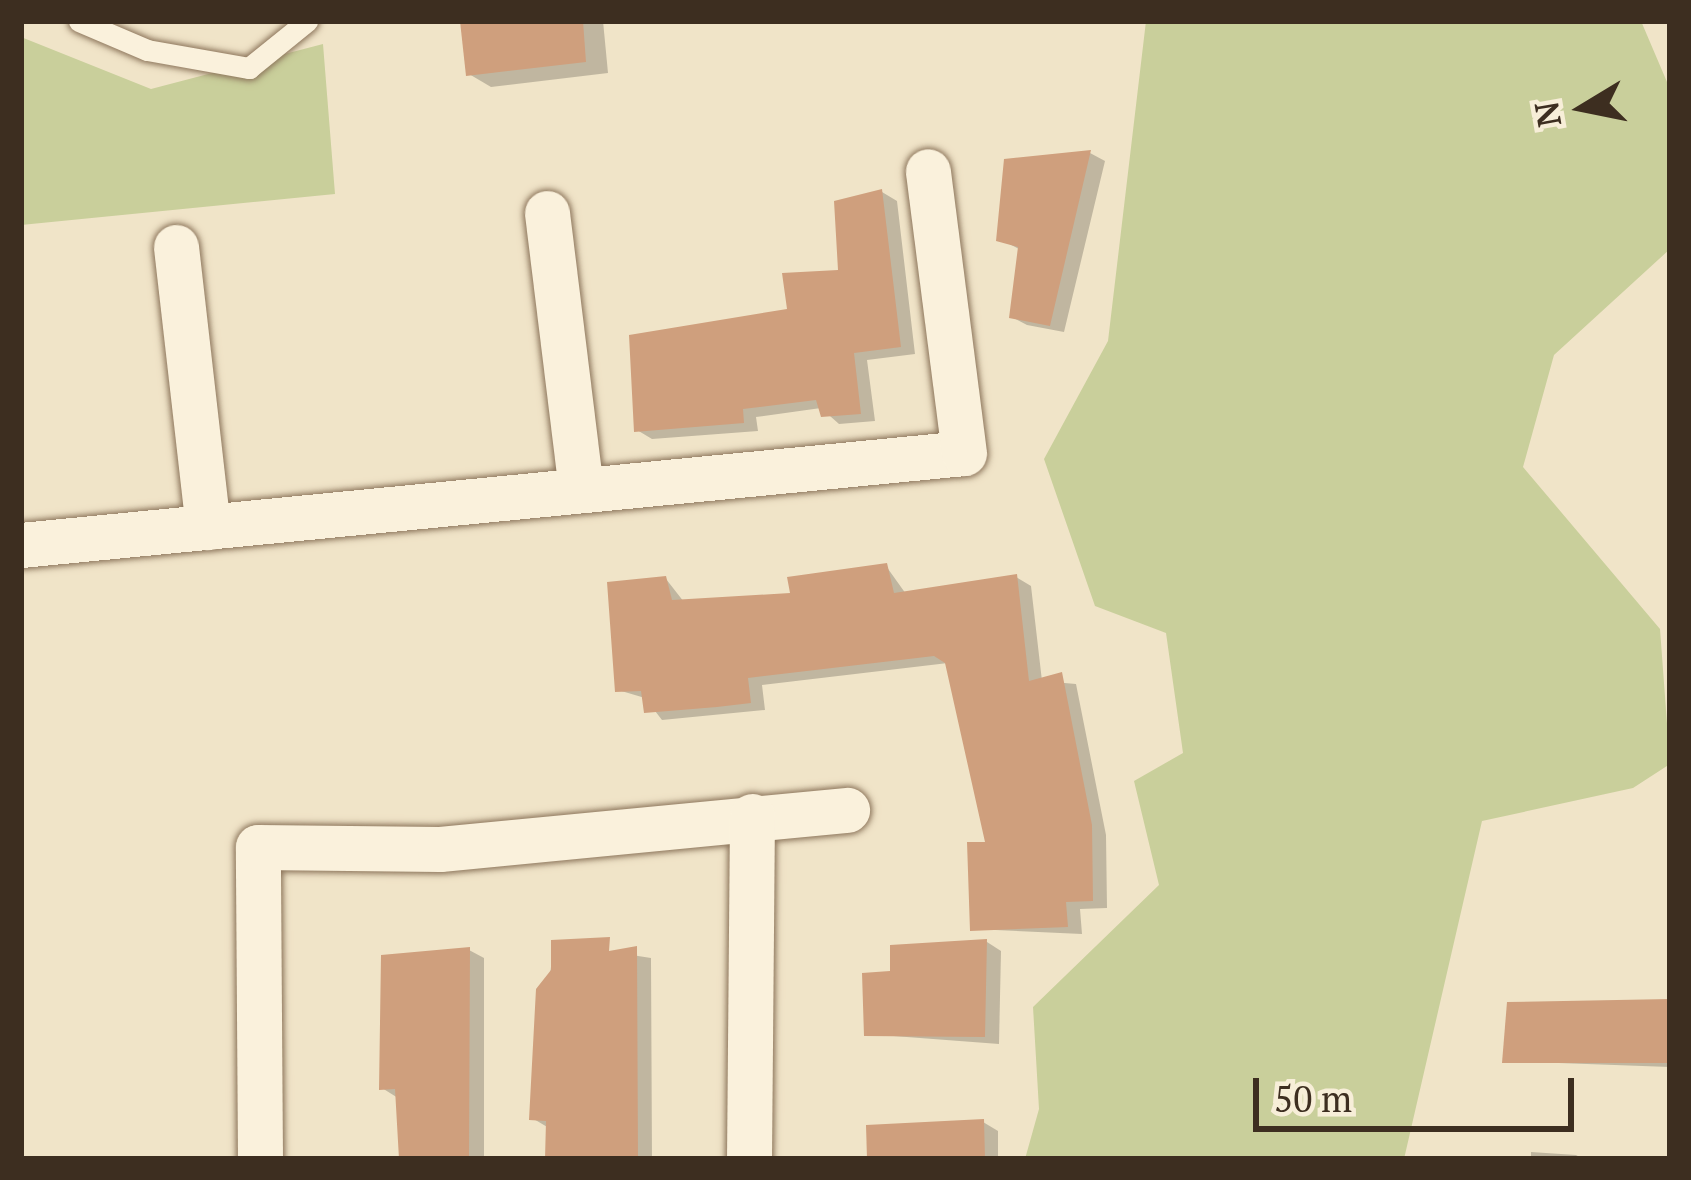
<!DOCTYPE html>
<style>
body{margin:0}
#map{position:relative;width:1691px;height:1180px;overflow:hidden;background:#f0e4c8;font-family:"PT Serif",serif}
div>[style]{position:absolute}
[style*='--x']{left:calc(var(--x)*1px);top:calc(var(--y)*1px);width:calc(var(--w)*1px);rotate:calc(var(--a)*1deg)}
.green>*{inset:0;background:#c9cf9b}
.shadow>*{inset:0;background:#0003}
.building>*{inset:0;background:#cf9f7d}
.roads{filter:drop-shadow(0 0 3px #8d765c) drop-shadow(0 0 3px #8d765c)}
.service>*{height:21px;margin:-10.5px;padding:0 10.5px;transform-origin:10.5px;border-radius:10.5px;background:#faf1dc}
.minor>*{height:45px;margin:-22.5px;padding:0 22.5px;transform-origin:22.5px;border-radius:22.5px;background:#faf1dc}
span{translate:-50% -50%;white-space:nowrap;text-align:center;line-height:1.15;-webkit-text-stroke:12px #f7eed8;paint-order:stroke}
.frame{position:absolute;inset:0;border:24px solid #3d2e20;pointer-events:none}
.north{position:absolute;left:1523px;top:48px;width:120px;height:120px;-webkit-text-stroke:9px #f7eed8;paint-order:stroke;rotate:260deg;font-size:33px;font-weight:700;line-height:48px;text-align:center;color:#3d2e20}
.north::after{content:'';display:block;margin:auto;width:42px;height:54px;background:#3d2e20;clip-path:polygon(50% 0,100% 100%,50% 72%,0 100%)}
.scale{position:absolute;left:1253px;top:1078px;width:321px;height:54px;box-sizing:border-box;border:6px solid #3d2e20;border-top:0;padding-left:15px;font-size:36px;line-height:42px;white-space:nowrap;color:#3d2e20;-webkit-text-stroke:9px #f7eed8;paint-order:stroke}
</style>
<div id="map">
<div class="green">
<div style="clip-path:polygon(1146px 21px,1641px 21px,1670px 89px,1670px 249px,1554px 355px,1523px 467px,1660px 629px,1670px 764px,1633px 788px,1482px 821px,1404px 1159px,1025px 1159px,1039px 1109px,1033px 1007px,1159px 885px,1134px 781px,1183px 753px,1166px 633px,1095px 606px,1044px 459px,1108px 341px)"></div>
<div style="clip-path:polygon(21px 37px,151px 89px,323px 44px,335px 194px,21px 225px)"></div>
</div>
<div class="shadow">
<div style="clip-path:polygon(463px 21px,603px 21px,608px 73px,491px 87px,469px 74px)"></div>
<div style="clip-path:polygon(1090px 153px,1105px 161px,1064px 332px,1027px 325px,1012px 317px,1021px 250px,1000px 239px)"></div>
<div style="clip-path:polygon(882px 192px,897px 201px,915px 354px,867px 360px,875px 421px,839px 424px,821px 408px,756px 417px,758px 431px,652px 439px,637px 430px,841px 273px)"></div>
<div style="clip-path:polygon(886px 566px,906px 594px,1016px 577px,1031px 586px,1042px 681px,1076px 684px,1106px 835px,1107px 908px,1080px 909px,1082px 934px,973px 929px,989px 844px,948px 663px,762px 685px,765px 710px,662px 720px,645px 698px,618px 690px,666px 579px,684px 602px,793px 596px)"></div>
<div style="clip-path:polygon(987px 942px,1001px 951px,999px 1044px,867px 1034px,893px 974px)"></div>
<div style="clip-path:polygon(554px 943px,651px 958px,652px 1159px,548px 1159px,549px 1128px,532px 1118px)"></div>
<div style="clip-path:polygon(469px 950px,484px 958px,484px 1159px,381px 1159px,402px 1156px,398px 1098px,382px 1088px)"></div>
<div style="clip-path:polygon(1670px 1005px,1670px 1067px,1505px 1061px)"></div>
<div style="clip-path:polygon(983px 1122px,998px 1131px,998px 1159px,870px 1159px)"></div>
<div style="clip-path:polygon(1531px 1152px,1576px 1155px,1583px 1159px,1531px 1159px)"></div>
</div>
<div class="building">
<div style="clip-path:polygon(460px 21px,583px 21px,586px 62px,466px 76px)"></div>
<div style="clip-path:polygon(1091px 150px,1050px 326px,1009px 318px,1018px 247px,996px 241px,1004px 159px)"></div>
<div style="clip-path:polygon(882px 189px,901px 347px,854px 353px,861px 414px,821px 417px,816px 400px,743px 409px,744px 423px,634px 432px,629px 335px,787px 309px,782px 273px,838px 270px,834px 201px)"></div>
<div style="clip-path:polygon(887px 563px,894px 593px,1017px 574px,1029px 681px,1062px 672px,1092px 825px,1093px 901px,1066px 902px,1068px 927px,970px 931px,967px 842px,985px 842px,945px 663px,934px 656px,748px 678px,751px 703px,717px 707px,644px 713px,641px 691px,615px 692px,607px 582px,666px 576px,672px 600px,790px 593px,787px 577px)"></div>
<div style="clip-path:polygon(610px 937px,609px 951px,637px 946px,638px 1159px,545px 1159px,546px 1121px,529px 1120px,536px 989px,551px 970px,551px 940px)"></div>
<div style="clip-path:polygon(987px 939px,985px 1037px,864px 1036px,862px 973px,890px 971px,890px 945px)"></div>
<div style="clip-path:polygon(470px 947px,469px 1159px,399px 1159px,395px 1089px,379px 1090px,381px 955px)"></div>
<div style="clip-path:polygon(1670px 999px,1670px 1063px,1502px 1063px,1507px 1002px)"></div>
<div style="clip-path:polygon(984px 1119px,985px 1159px,867px 1159px,866px 1125px)"></div>
</div>
<div class="roads">
<div class="service">
<div style="--x:79;--y:21;--w:74;--a:23.1"></div>
<div style="--x:147;--y:50;--w:104;--a:10"></div>
<div style="--x:249;--y:68;--w:75;--a:-39"></div>
</div>
<div class="minor">
<div style="--x:547;--y:213;--w:279;--a:83"></div>
<div style="--x:176;--y:247;--w:282;--a:83.5"></div>
<div style="--x:21;--y:545;--w:947;--a:-5.57"></div>
<div style="--x:964;--y:453;--w:284;--a:-97.3"></div>
<div style="--x:260;--y:1159;--w:312;--a:-90.4"></div>
<div style="--x:258;--y:847;--w:182;--a:0.6"></div>
<div style="--x:440;--y:849;--w:409;--a:-5.5"></div>
<div style="--x:749;--y:1159;--w:343;--a:-89.5"></div>
</div>
</div>
<div class="frame"></div>
<div class="north">N</div>
<div class="scale">50 m</div>
</div>
